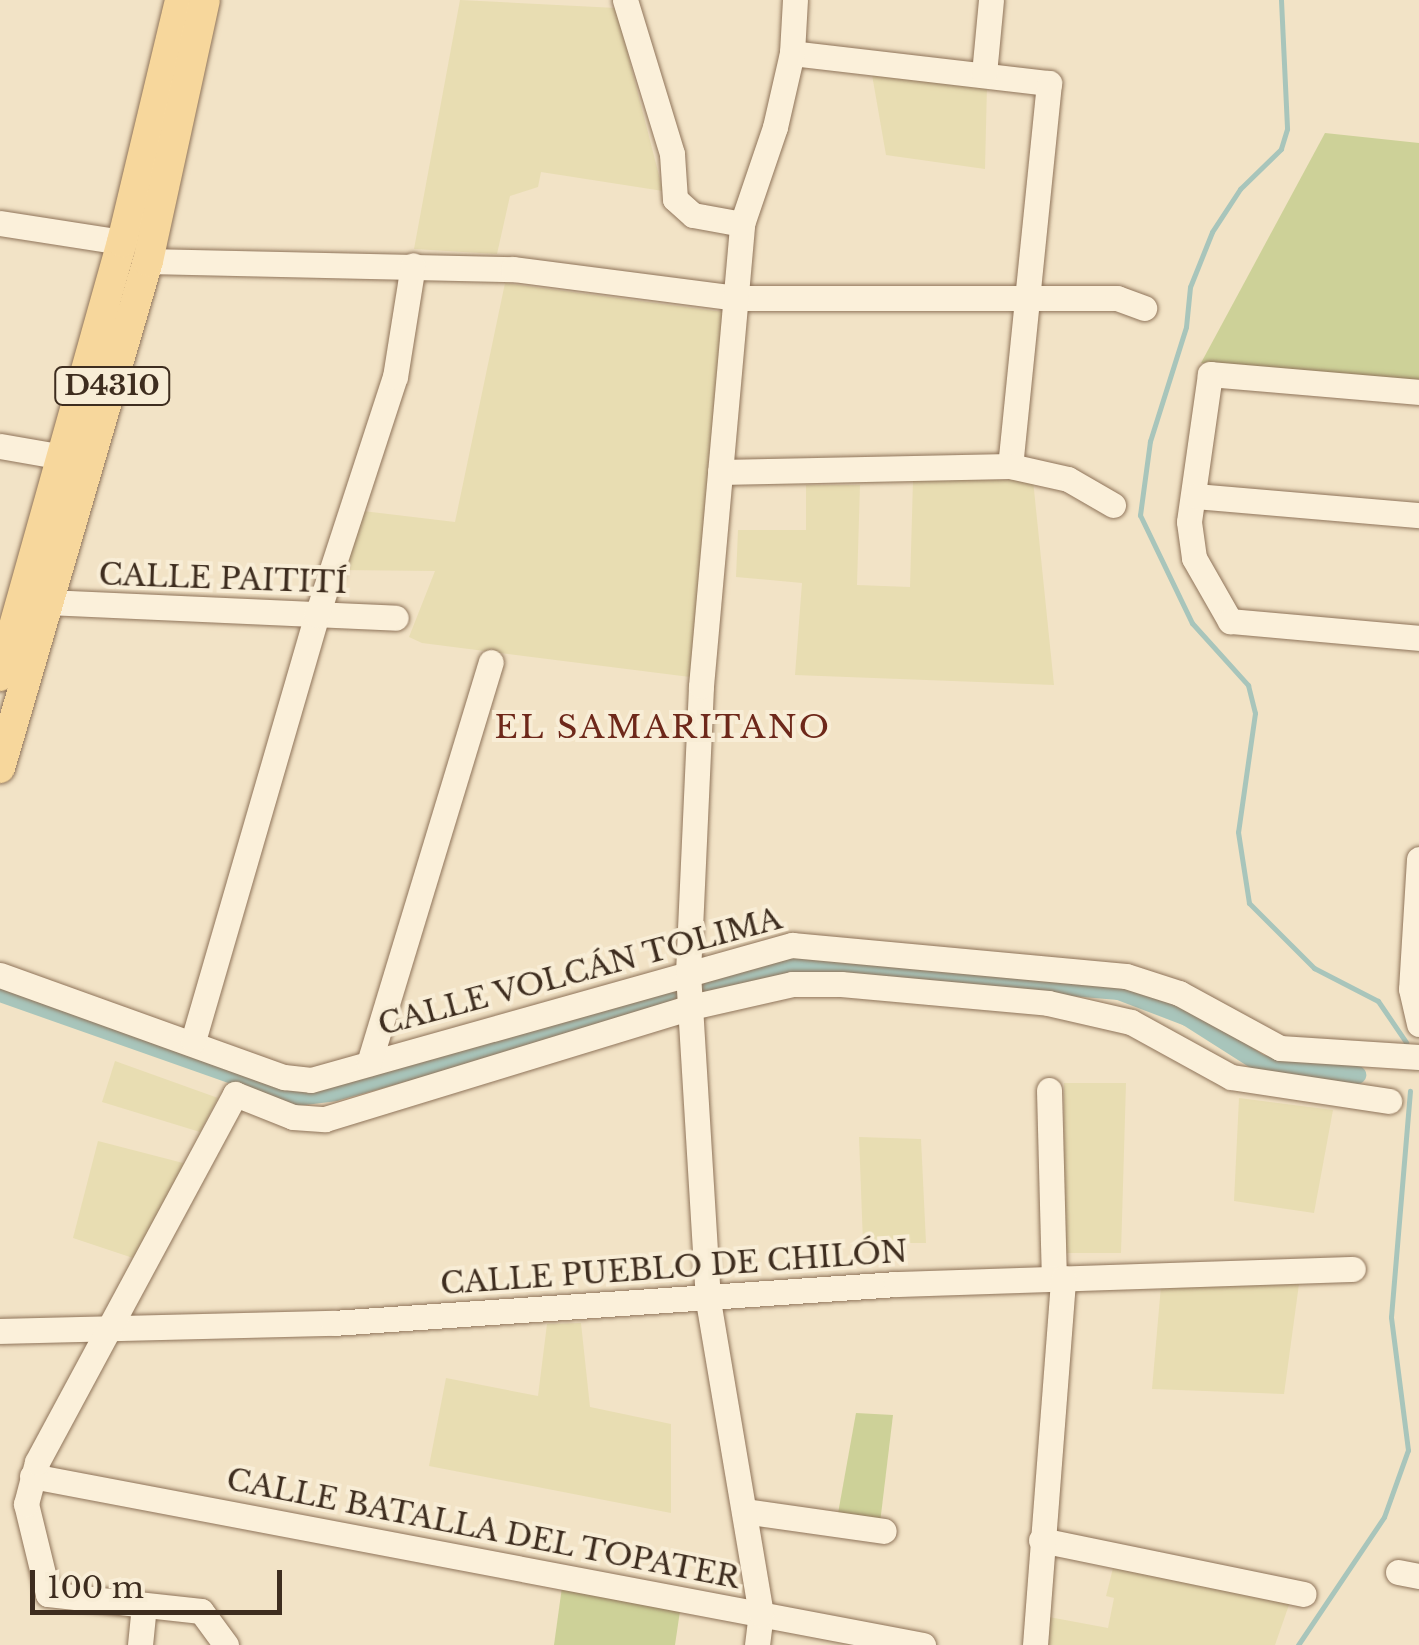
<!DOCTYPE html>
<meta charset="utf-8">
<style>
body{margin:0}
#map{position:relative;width:1419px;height:1645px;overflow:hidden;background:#f2e3c6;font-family:"Libre Baskerville",serif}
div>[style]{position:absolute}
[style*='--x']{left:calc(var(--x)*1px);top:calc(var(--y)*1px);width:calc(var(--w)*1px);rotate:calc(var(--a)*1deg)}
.farmland>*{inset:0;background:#e8ddb2}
.green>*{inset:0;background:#cdd198}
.stream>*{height:5px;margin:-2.5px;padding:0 2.5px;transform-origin:2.5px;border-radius:2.5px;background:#a8c5bb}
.canal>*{height:18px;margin:-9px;padding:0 9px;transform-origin:9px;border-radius:9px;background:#a8c5bb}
.roads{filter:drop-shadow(0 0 2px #8f745a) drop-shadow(0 0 2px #8f745a)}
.minor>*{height:25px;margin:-12.5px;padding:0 12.5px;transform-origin:12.5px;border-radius:12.5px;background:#fbf0da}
.major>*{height:30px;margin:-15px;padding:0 15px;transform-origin:15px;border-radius:15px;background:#f7d79c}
span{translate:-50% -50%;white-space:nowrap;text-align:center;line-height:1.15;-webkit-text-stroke:8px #f8edd6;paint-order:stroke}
.shield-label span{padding:2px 8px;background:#f8edd6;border:2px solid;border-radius:8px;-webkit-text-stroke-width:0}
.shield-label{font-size:28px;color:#3e2d1f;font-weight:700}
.street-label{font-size:30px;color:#3e2d1f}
.neighbourhood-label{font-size:32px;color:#6e281a;letter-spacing:2.5px}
.scale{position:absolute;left:30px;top:1570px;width:252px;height:45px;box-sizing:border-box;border:5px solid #3e2d1f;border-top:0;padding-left:12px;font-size:30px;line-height:35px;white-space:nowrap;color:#3e2d1f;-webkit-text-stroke:8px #f8edd6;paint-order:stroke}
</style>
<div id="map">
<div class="farmland">
<div style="clip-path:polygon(460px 0,616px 8px,663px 191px,541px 172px,538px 187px,510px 196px,497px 254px,414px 249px)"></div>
<div style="clip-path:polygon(871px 69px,987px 85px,985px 169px,886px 155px)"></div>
<div style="clip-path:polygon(505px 283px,723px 312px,690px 677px,422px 643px,409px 637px,435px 571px,340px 570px,363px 511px,455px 522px)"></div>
<div style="clip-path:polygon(913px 480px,1033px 480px,1054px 685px,795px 675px,802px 583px,736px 577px,738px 530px,806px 530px,806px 485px,860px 485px,857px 585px,910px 587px)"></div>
<div style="clip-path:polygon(115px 1061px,218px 1098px,200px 1132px,102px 1102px)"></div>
<div style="clip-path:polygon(1064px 1083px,1126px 1083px,1121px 1253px,1064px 1253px)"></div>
<div style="clip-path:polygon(1239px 1098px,1333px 1110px,1314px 1213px,1234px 1201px)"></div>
<div style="clip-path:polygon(859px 1137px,921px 1139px,926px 1243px,863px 1243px)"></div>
<div style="clip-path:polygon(98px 1141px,187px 1164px,133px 1258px,73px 1238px)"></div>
<div style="clip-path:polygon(1299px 1284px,1284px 1394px,1152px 1389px,1161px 1286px)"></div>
<div style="clip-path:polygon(581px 1323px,590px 1407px,671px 1424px,671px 1513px,429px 1466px,446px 1378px,538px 1396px,547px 1324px)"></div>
<div style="clip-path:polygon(1114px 1564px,1291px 1599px,1275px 1645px,1046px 1645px,1049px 1617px,1108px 1628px,1114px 1598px,1106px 1596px)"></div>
</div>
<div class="green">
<div style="clip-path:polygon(1325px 133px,1419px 143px,1419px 384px,1201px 363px)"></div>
<div style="clip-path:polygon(856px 1413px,893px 1415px,880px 1523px,837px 1519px)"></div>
<div style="clip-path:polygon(562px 1587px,680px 1611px,675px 1645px,554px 1645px)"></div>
</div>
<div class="stream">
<div style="--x:1281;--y:0;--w:129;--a:87.3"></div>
<div style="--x:1287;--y:129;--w:21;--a:107"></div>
<div style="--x:1281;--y:149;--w:57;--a:135.7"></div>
<div style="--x:1240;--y:189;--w:51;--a:123.1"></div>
<div style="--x:1212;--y:232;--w:59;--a:111.8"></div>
<div style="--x:1190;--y:287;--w:40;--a:95.7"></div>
<div style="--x:1186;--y:327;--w:120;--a:107.5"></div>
<div style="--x:1150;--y:441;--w:75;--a:97.7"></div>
<div style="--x:1140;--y:515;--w:120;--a:64.3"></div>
<div style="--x:1192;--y:623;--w:84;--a:47.9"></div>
<div style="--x:1248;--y:685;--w:29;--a:76"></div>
<div style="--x:1255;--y:713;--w:120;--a:98.1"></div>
<div style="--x:1238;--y:832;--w:72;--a:81.2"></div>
<div style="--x:1249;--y:903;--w:92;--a:45"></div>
<div style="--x:1314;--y:968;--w:72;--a:27.3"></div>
<div style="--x:1378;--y:1001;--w:50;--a:55.7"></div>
<div style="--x:1298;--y:1645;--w:154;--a:-56.1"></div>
<div style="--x:1384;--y:1517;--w:71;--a:-70.3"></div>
<div style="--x:1408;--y:1450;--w:134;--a:-97.3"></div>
<div style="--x:1391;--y:1317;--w:227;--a:-85.2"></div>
</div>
<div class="canal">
<div style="--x:0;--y:993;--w:314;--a:19.4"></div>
<div style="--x:296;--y:1097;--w:39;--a:-7"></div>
<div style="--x:335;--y:1092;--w:478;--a:-15.5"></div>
<div style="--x:796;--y:964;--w:324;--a:4.8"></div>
<div style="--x:1119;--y:991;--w:73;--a:20.9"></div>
<div style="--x:1187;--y:1017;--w:88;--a:32.4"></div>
<div style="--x:1261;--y:1064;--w:97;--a:6.5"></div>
</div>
<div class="roads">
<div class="minor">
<div style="--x:625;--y:0;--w:161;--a:73"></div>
<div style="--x:672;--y:154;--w:45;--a:86.2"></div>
<div style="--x:675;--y:199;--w:24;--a:42"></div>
<div style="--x:693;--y:215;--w:50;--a:10.4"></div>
<div style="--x:792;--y:53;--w:259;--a:6.7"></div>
<div style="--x:1049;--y:83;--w:385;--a:95.8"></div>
<div style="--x:984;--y:74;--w:74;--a:-84.6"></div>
<div style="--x:0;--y:223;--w:123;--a:8.9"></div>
<div style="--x:148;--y:261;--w:365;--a:1.3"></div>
<div style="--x:513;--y:269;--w:226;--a:7.4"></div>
<div style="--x:737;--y:298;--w:380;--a:0"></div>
<div style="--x:1117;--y:298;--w:29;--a:20"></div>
<div style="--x:1419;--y:392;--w:210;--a:-175.1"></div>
<div style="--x:1210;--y:374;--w:149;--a:98.1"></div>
<div style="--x:1189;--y:522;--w:36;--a:82"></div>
<div style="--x:1194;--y:558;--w:73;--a:60.3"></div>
<div style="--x:1230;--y:621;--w:190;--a:5.1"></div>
<div style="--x:0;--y:446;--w:64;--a:9.9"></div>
<div style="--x:720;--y:472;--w:290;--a:-1.2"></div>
<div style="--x:1010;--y:466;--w:59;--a:12.6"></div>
<div style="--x:1068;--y:479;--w:52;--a:30"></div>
<div style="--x:1196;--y:496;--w:224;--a:4.9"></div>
<div style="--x:48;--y:602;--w:348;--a:2.6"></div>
<div style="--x:1419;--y:859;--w:130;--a:93.5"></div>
<div style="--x:1411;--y:989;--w:36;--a:77"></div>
<div style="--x:0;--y:975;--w:302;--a:19.8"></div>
<div style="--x:284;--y:1077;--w:27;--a:6"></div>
<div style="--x:311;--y:1080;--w:500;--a:-15.7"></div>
<div style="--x:792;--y:945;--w:335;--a:5.3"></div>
<div style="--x:1126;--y:976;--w:56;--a:17.8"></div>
<div style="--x:1179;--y:993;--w:115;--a:28.6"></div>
<div style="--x:1280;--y:1048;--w:139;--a:3.7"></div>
<div style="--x:193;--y:1041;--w:444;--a:-73.8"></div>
<div style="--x:317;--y:615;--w:250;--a:-71.9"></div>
<div style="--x:395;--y:377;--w:113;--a:-80.9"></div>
<div style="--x:369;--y:1063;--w:419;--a:-73.1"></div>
<div style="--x:1049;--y:1090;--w:188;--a:88.5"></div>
<div style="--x:0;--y:1331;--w:333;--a:-1.4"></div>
<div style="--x:333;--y:1323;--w:564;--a:-3.96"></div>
<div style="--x:896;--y:1284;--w:457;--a:-1.9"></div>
<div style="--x:32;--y:1476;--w:907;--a:10.74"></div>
<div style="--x:744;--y:1511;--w:141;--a:8.1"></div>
<div style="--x:1041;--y:1540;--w:268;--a:11.6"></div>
<div style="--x:1398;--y:1572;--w:21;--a:11"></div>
<div style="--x:140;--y:1645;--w:40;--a:-84.3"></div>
<div style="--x:226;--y:1645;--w:42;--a:-126.3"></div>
<div style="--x:201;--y:1611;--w:154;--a:-173.7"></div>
<div style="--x:48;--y:1594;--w:93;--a:-103.7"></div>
<div style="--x:26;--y:1504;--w:43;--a:-75.3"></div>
<div style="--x:37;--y:1462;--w:418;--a:-61.7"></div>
<div style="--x:235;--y:1094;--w:62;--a:21.6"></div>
<div style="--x:293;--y:1117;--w:32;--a:4"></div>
<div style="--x:325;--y:1119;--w:383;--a:-17"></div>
<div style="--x:691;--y:1007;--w:104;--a:-12.8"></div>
<div style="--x:792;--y:984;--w:49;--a:0"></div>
<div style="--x:841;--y:984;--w:208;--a:5.2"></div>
<div style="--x:1048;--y:1003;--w:85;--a:12.9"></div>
<div style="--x:1131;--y:1022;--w:114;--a:28.8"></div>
<div style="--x:1231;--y:1077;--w:160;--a:8.6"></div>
<div style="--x:757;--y:1645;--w:31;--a:-83"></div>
<div style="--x:761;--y:1614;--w:318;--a:-99.6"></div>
<div style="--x:708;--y:1300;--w:328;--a:-93.5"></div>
<div style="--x:688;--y:973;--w:287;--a:-87.4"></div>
<div style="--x:701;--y:686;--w:464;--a:-84.9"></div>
<div style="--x:742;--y:224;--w:102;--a:-71.2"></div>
<div style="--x:775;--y:127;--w:76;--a:-77.1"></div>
<div style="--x:792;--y:53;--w:53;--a:-86.8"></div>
<div style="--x:1035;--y:1645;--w:368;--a:-85.6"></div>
</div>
<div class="major">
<div style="--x:0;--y:676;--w:451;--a:-74.3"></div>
<div style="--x:122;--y:242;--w:249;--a:-76.5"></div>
<div style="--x:0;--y:768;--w:528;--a:-73.73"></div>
<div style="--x:148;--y:261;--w:267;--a:-77.7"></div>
</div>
</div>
<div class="shield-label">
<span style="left:112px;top:386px">D4310</span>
</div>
<div class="street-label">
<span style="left:223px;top:579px;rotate:2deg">CALLE PAITITÍ</span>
<span style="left:580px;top:972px;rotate:-15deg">CALLE VOLCÁN TOLIMA</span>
<span style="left:674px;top:1268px;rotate:-4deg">CALLE PUEBLO DE CHILÓN</span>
<span style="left:483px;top:1529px;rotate:11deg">CALLE BATALLA DEL TOPATER</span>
</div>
<div class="neighbourhood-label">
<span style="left:663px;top:727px">EL SAMARITANO</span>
</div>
<div class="scale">100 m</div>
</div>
